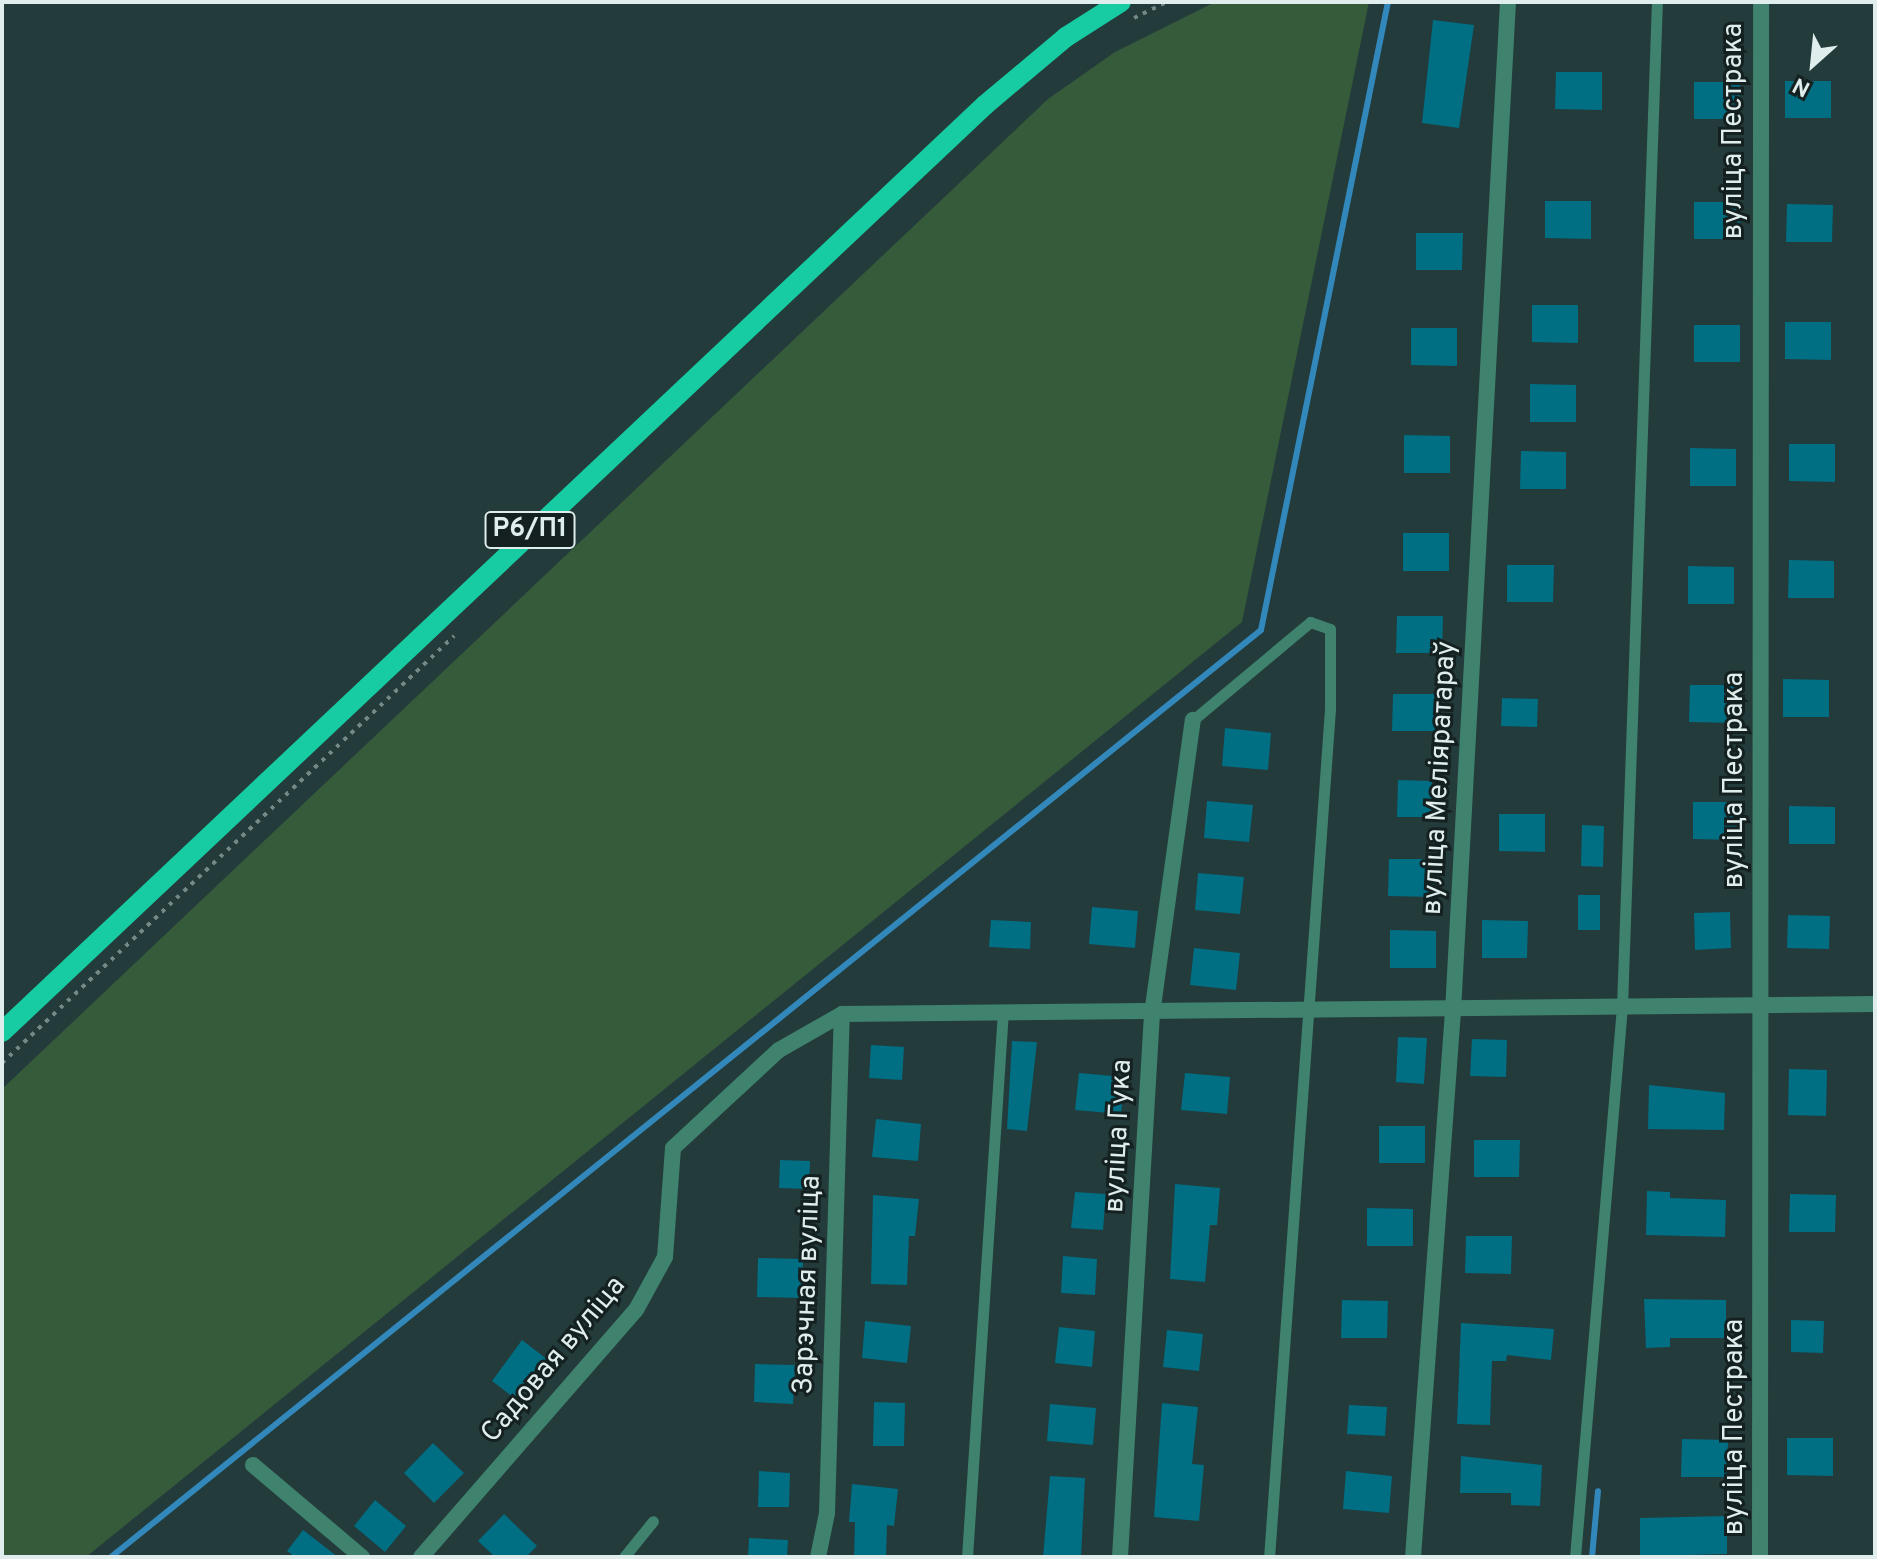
<!DOCTYPE html>
<meta charset="utf-8">
<style>
body{margin:0}
#map{position:relative;width:1877px;height:1559px;overflow:hidden;background:#233b3b;font-family:Overpass,sans-serif}
div>[style]{position:absolute}
[style*='--x']{left:calc(var(--x)*1px);top:calc(var(--y)*1px);width:calc(var(--w)*1px);rotate:calc(var(--a)*1deg)}
.green>*{inset:0;background:#365b3b}
.stream>*{height:6px;margin:-3px;padding:0 3px;transform-origin:3px;border-radius:3px;background:#38b}
.building>*{inset:0;background:#006e83}
.path>*{height:4px;margin-top:-2px;transform-origin:0;background:repeating-linear-gradient(90deg,#758888 0 4px,transparent 0 10px)}
.lane>*{height:11px;margin:-5.5px;padding:0 5.5px;transform-origin:5.5px;border-radius:5.5px;background:#3f826d}
.street>*{height:16px;margin:-8px;padding:0 8px;transform-origin:8px;border-radius:8px;background:#3f826d}
.primary>*{height:20px;margin:-10px;padding:0 10px;transform-origin:10px;border-radius:10px;background:#17cca2}
span{translate:-50% -50%;white-space:nowrap;text-align:center;line-height:1.15;-webkit-text-stroke:6px #152020;paint-order:stroke}
.shield-label span{padding:2px 6px;background:#152020;border:2px solid;border-radius:6px;-webkit-text-stroke-width:0}
.shield-label{font-size:26px;color:#dfeded;font-weight:700}
.street-label{font-size:28px;color:#dfeded}
.frame{position:absolute;inset:0;border:4px solid #dfeded;pointer-events:none}
.north{position:absolute;left:1773px;top:24px;width:80px;height:80px;-webkit-text-stroke:6px #152020;paint-order:stroke;rotate:207deg;font-size:22px;font-weight:700;line-height:32px;text-align:center;color:#dfeded}
.north::after{content:'';display:block;margin:auto;width:28px;height:36px;background:#dfeded;clip-path:polygon(50% 0,100% 100%,50% 72%,0 100%)}
</style>
<div id="map">
<div class="green">
<div style="clip-path:polygon(1215px 2px,1369px 2px,1242px 622px,86px 1557px,2px 1557px,2px 1089px,1048px 99px,1115px 52px)"></div>
</div>
<div class="stream">
<div style="--x:111;--y:1557;--w:1477;--a:-38.87"></div>
<div style="--x:1261;--y:630;--w:641;--a:-78.57"></div>
<div style="--x:1592;--y:1557;--w:66;--a:-84.8"></div>
</div>
<div class="building">
<div style="clip-path:polygon(1433px 20px,1474px 25px,1459px 128px,1422px 123px)"></div>
<div style="clip-path:polygon(1556px 72px,1602px 72px,1602px 110px,1555px 109px)"></div>
<div style="clip-path:polygon(1785px 81px,1831px 81px,1831px 118px,1785px 118px)"></div>
<div style="clip-path:polygon(1694px 82px,1740px 82px,1740px 119px,1694px 119px)"></div>
<div style="clip-path:polygon(1545px 201px,1591px 201px,1591px 239px,1545px 238px)"></div>
<div style="clip-path:polygon(1694px 202px,1740px 202px,1740px 239px,1694px 239px)"></div>
<div style="clip-path:polygon(1787px 204px,1833px 205px,1832px 242px,1786px 242px)"></div>
<div style="clip-path:polygon(1416px 233px,1463px 233px,1462px 270px,1416px 270px)"></div>
<div style="clip-path:polygon(1532px 305px,1578px 305px,1578px 343px,1532px 342px)"></div>
<div style="clip-path:polygon(1785px 322px,1831px 322px,1831px 360px,1785px 359px)"></div>
<div style="clip-path:polygon(1694px 325px,1740px 325px,1740px 362px,1694px 362px)"></div>
<div style="clip-path:polygon(1411px 328px,1457px 328px,1457px 366px,1411px 365px)"></div>
<div style="clip-path:polygon(1530px 384px,1576px 385px,1576px 422px,1530px 422px)"></div>
<div style="clip-path:polygon(1404px 435px,1450px 436px,1450px 473px,1404px 473px)"></div>
<div style="clip-path:polygon(1789px 444px,1835px 444px,1835px 482px,1789px 481px)"></div>
<div style="clip-path:polygon(1690px 448px,1736px 449px,1736px 486px,1690px 486px)"></div>
<div style="clip-path:polygon(1521px 451px,1566px 452px,1566px 489px,1520px 489px)"></div>
<div style="clip-path:polygon(1403px 533px,1449px 533px,1449px 571px,1403px 571px)"></div>
<div style="clip-path:polygon(1789px 560px,1834px 561px,1834px 598px,1788px 598px)"></div>
<div style="clip-path:polygon(1507px 565px,1554px 565px,1553px 602px,1507px 602px)"></div>
<div style="clip-path:polygon(1688px 566px,1734px 567px,1734px 604px,1688px 604px)"></div>
<div style="clip-path:polygon(1397px 616px,1443px 616px,1442px 653px,1396px 653px)"></div>
<div style="clip-path:polygon(1783px 679px,1829px 680px,1829px 717px,1783px 717px)"></div>
<div style="clip-path:polygon(1690px 685px,1736px 685px,1735px 723px,1689px 722px)"></div>
<div style="clip-path:polygon(1393px 694px,1438px 694px,1438px 731px,1392px 731px)"></div>
<div style="clip-path:polygon(1502px 698px,1538px 699px,1537px 727px,1501px 726px)"></div>
<div style="clip-path:polygon(1225px 728px,1271px 733px,1268px 770px,1222px 766px)"></div>
<div style="clip-path:polygon(1398px 780px,1432px 781px,1431px 817px,1397px 817px)"></div>
<div style="clip-path:polygon(1207px 801px,1253px 805px,1249px 842px,1204px 838px)"></div>
<div style="clip-path:polygon(1693px 802px,1739px 802px,1739px 840px,1693px 839px)"></div>
<div style="clip-path:polygon(1789px 806px,1835px 807px,1835px 844px,1789px 844px)"></div>
<div style="clip-path:polygon(1499px 814px,1545px 814px,1545px 852px,1499px 851px)"></div>
<div style="clip-path:polygon(1582px 825px,1604px 826px,1603px 867px,1581px 866px)"></div>
<div style="clip-path:polygon(1389px 859px,1434px 859px,1434px 897px,1388px 896px)"></div>
<div style="clip-path:polygon(1198px 873px,1244px 877px,1240px 914px,1195px 910px)"></div>
<div style="clip-path:polygon(1578px 895px,1600px 895px,1600px 930px,1578px 930px)"></div>
<div style="clip-path:polygon(1092px 907px,1138px 911px,1135px 948px,1089px 944px)"></div>
<div style="clip-path:polygon(1730px 912px,1731px 948px,1695px 950px,1694px 913px)"></div>
<div style="clip-path:polygon(1788px 915px,1830px 916px,1829px 949px,1787px 948px)"></div>
<div style="clip-path:polygon(991px 920px,1031px 922px,1030px 949px,989px 947px)"></div>
<div style="clip-path:polygon(1482px 920px,1528px 921px,1527px 958px,1482px 958px)"></div>
<div style="clip-path:polygon(1390px 930px,1436px 931px,1436px 968px,1390px 968px)"></div>
<div style="clip-path:polygon(1194px 948px,1240px 953px,1236px 990px,1190px 985px)"></div>
<div style="clip-path:polygon(1398px 1037px,1427px 1038px,1424px 1084px,1396px 1082px)"></div>
<div style="clip-path:polygon(1472px 1039px,1507px 1040px,1506px 1077px,1470px 1076px)"></div>
<div style="clip-path:polygon(1012px 1041px,1037px 1042px,1027px 1131px,1007px 1129px)"></div>
<div style="clip-path:polygon(871px 1045px,904px 1047px,902px 1080px,869px 1078px)"></div>
<div style="clip-path:polygon(1789px 1069px,1827px 1070px,1826px 1116px,1788px 1115px)"></div>
<div style="clip-path:polygon(1079px 1073px,1125px 1077px,1121px 1114px,1075px 1110px)"></div>
<div style="clip-path:polygon(1185px 1073px,1230px 1077px,1227px 1114px,1181px 1110px)"></div>
<div style="clip-path:polygon(1649px 1085px,1725px 1093px,1724px 1130px,1648px 1129px)"></div>
<div style="clip-path:polygon(876px 1119px,921px 1124px,918px 1161px,872px 1157px)"></div>
<div style="clip-path:polygon(1379px 1126px,1425px 1126px,1425px 1163px,1379px 1163px)"></div>
<div style="clip-path:polygon(1474px 1140px,1520px 1140px,1519px 1177px,1474px 1177px)"></div>
<div style="clip-path:polygon(780px 1160px,810px 1161px,809px 1189px,779px 1188px)"></div>
<div style="clip-path:polygon(1175px 1184px,1220px 1188px,1217px 1225px,1210px 1225px,1205px 1282px,1170px 1279px)"></div>
<div style="clip-path:polygon(1647px 1191px,1670px 1192px,1670px 1198px,1726px 1200px,1725px 1237px,1646px 1235px)"></div>
<div style="clip-path:polygon(1075px 1192px,1106px 1194px,1103px 1230px,1071px 1228px)"></div>
<div style="clip-path:polygon(1790px 1194px,1836px 1195px,1835px 1232px,1789px 1232px)"></div>
<div style="clip-path:polygon(873px 1195px,919px 1199px,915px 1236px,909px 1236px,907px 1285px,871px 1284px)"></div>
<div style="clip-path:polygon(1367px 1208px,1413px 1209px,1413px 1246px,1367px 1246px)"></div>
<div style="clip-path:polygon(1466px 1236px,1512px 1236px,1511px 1274px,1465px 1273px)"></div>
<div style="clip-path:polygon(1063px 1256px,1097px 1259px,1095px 1295px,1061px 1293px)"></div>
<div style="clip-path:polygon(758px 1258px,803px 1259px,802px 1298px,757px 1297px)"></div>
<div style="clip-path:polygon(1644px 1299px,1726px 1300px,1726px 1338px,1670px 1338px,1670px 1347px,1646px 1348px)"></div>
<div style="clip-path:polygon(1342px 1300px,1388px 1301px,1387px 1338px,1341px 1338px)"></div>
<div style="clip-path:polygon(1791px 1320px,1824px 1321px,1823px 1353px,1791px 1352px)"></div>
<div style="clip-path:polygon(865px 1321px,911px 1326px,907px 1363px,862px 1358px)"></div>
<div style="clip-path:polygon(1461px 1323px,1554px 1329px,1551px 1360px,1507px 1355px,1506px 1361px,1492px 1361px,1490px 1425px,1457px 1424px)"></div>
<div style="clip-path:polygon(1059px 1327px,1095px 1331px,1092px 1367px,1055px 1363px)"></div>
<div style="clip-path:polygon(1167px 1330px,1203px 1334px,1199px 1371px,1163px 1367px)"></div>
<div style="clip-path:polygon(522px 1340px,548px 1360px,518px 1401px,492px 1381px)"></div>
<div style="clip-path:polygon(755px 1364px,795px 1365px,793px 1404px,754px 1402px)"></div>
<div style="clip-path:polygon(874px 1402px,905px 1403px,904px 1446px,873px 1446px)"></div>
<div style="clip-path:polygon(1162px 1403px,1198px 1407px,1192px 1464px,1204px 1465px,1199px 1521px,1154px 1517px)"></div>
<div style="clip-path:polygon(1050px 1404px,1096px 1408px,1093px 1445px,1047px 1441px)"></div>
<div style="clip-path:polygon(1349px 1405px,1387px 1407px,1385px 1436px,1347px 1434px)"></div>
<div style="clip-path:polygon(1787px 1438px,1833px 1438px,1833px 1476px,1787px 1475px)"></div>
<div style="clip-path:polygon(1682px 1439px,1728px 1440px,1727px 1477px,1681px 1477px)"></div>
<div style="clip-path:polygon(433px 1443px,464px 1473px,434px 1503px,404px 1473px)"></div>
<div style="clip-path:polygon(1461px 1456px,1542px 1465px,1540px 1506px,1511px 1505px,1511px 1493px,1460px 1493px)"></div>
<div style="clip-path:polygon(759px 1471px,790px 1473px,789px 1507px,758px 1507px)"></div>
<div style="clip-path:polygon(1346px 1471px,1392px 1476px,1389px 1513px,1343px 1509px)"></div>
<div style="clip-path:polygon(1050px 1476px,1085px 1478px,1081px 1557px,1043px 1557px)"></div>
<div style="clip-path:polygon(852px 1484px,898px 1489px,894px 1526px,887px 1525px,886px 1557px,854px 1557px,855px 1522px,849px 1522px)"></div>
<div style="clip-path:polygon(375px 1500px,406px 1526px,385px 1552px,354px 1526px)"></div>
<div style="clip-path:polygon(504px 1514px,537px 1546px,526px 1557px,495px 1557px,478px 1541px)"></div>
<div style="clip-path:polygon(1727px 1516px,1727px 1554px,1640px 1556px,1640px 1518px)"></div>
<div style="clip-path:polygon(303px 1530px,338px 1557px,295px 1557px,287px 1551px)"></div>
<div style="clip-path:polygon(749px 1538px,788px 1540px,787px 1557px,748px 1557px)"></div>
</div>
<div class="path">
<div style="--x:1134;--y:18;--w:37;--a:-26"></div>
<div style="--x:2;--y:1063;--w:622;--a:-43.37"></div>
</div>
<div class="lane">
<div style="--x:1193;--y:720;--w:153;--a:-39.9"></div>
<div style="--x:1310;--y:622;--w:21;--a:19"></div>
<div style="--x:1330;--y:629;--w:80;--a:90"></div>
<div style="--x:1330;--y:709;--w:850;--a:94.11"></div>
<div style="--x:624;--y:1557;--w:46;--a:-51.1"></div>
<div style="--x:967;--y:1557;--w:547;--a:-86.23"></div>
<div style="--x:1575;--y:1557;--w:552;--a:-85.12"></div>
<div style="--x:1622;--y:1007;--w:1006;--a:-88.01"></div>
</div>
<div class="street">
<div style="--x:253;--y:1465;--w:143;--a:40.2"></div>
<div style="--x:421;--y:1557;--w:327;--a:-49"></div>
<div style="--x:636;--y:1310;--w:60;--a:-61.3"></div>
<div style="--x:665;--y:1257;--w:109;--a:-85.8"></div>
<div style="--x:673;--y:1148;--w:144;--a:-42.8"></div>
<div style="--x:779;--y:1050;--w:73;--a:-29.7"></div>
<div style="--x:842;--y:1014;--w:1033;--a:-0.55"></div>
<div style="--x:818;--y:1557;--w:45;--a:-78.4"></div>
<div style="--x:827;--y:1513;--w:499;--a:-88.3"></div>
<div style="--x:1120;--y:1557;--w:544;--a:-86.63"></div>
<div style="--x:1152;--y:1014;--w:297;--a:-82.1"></div>
<div style="--x:1413;--y:1557;--w:547;--a:-85.81"></div>
<div style="--x:1453;--y:1011;--w:1010;--a:-86.88"></div>
<div style="--x:1760;--y:1557;--w:1555;--a:-89.96"></div>
</div>
<div class="primary">
<div style="--x:2;--y:1032;--w:1351;--a:-43.32"></div>
<div style="--x:985;--y:105;--w:106;--a:-40"></div>
<div style="--x:1066;--y:37;--w:65;--a:-32.5"></div>
</div>
<div class="shield-label">
<span style="left:530px;top:530px">Р6/П1</span>
</div>
<div class="street-label">
<span style="left:1734px;top:131px;rotate:-90deg">вуліца Пестрака</span>
<span style="left:1440px;top:778px;rotate:-87deg">вуліца Меліяратараў</span>
<span style="left:1735px;top:780px;rotate:-90deg">вуліца Пестрака</span>
<span style="left:1119px;top:1136px;rotate:-87deg">вуліца Гука</span>
<span style="left:808px;top:1285px;rotate:-88deg">Зарэчная вуліца</span>
<span style="left:554px;top:1360px;rotate:-50deg">Садовая вуліца</span>
<span style="left:1735px;top:1427px;rotate:-90deg">вуліца Пестрака</span>
</div>
<div class="frame"></div>
<div class="north">N</div>
</div>
